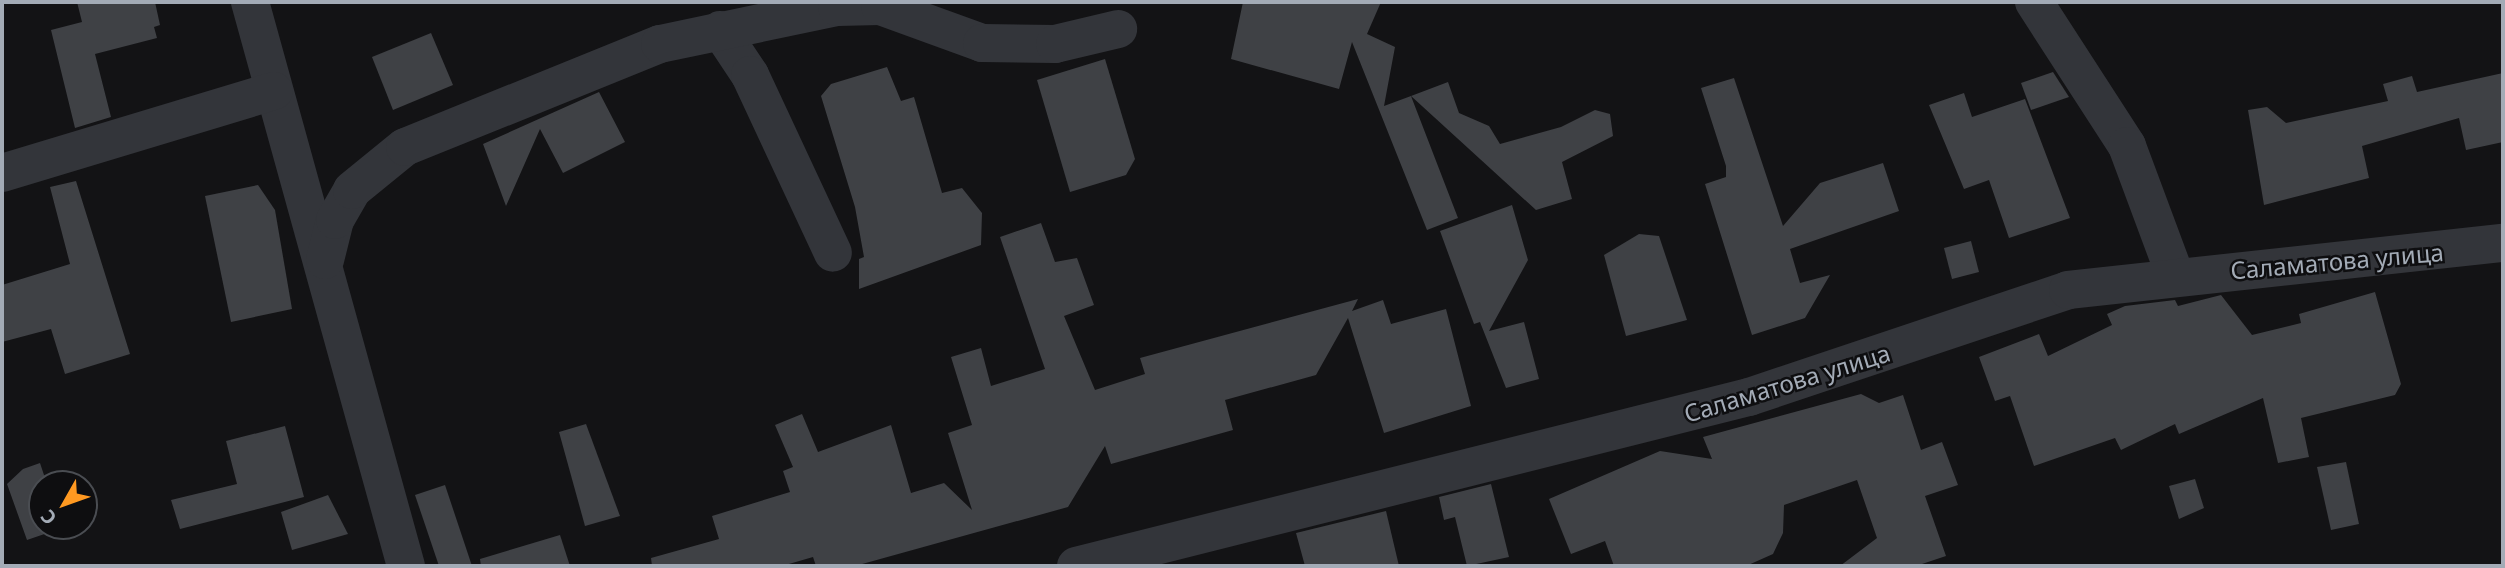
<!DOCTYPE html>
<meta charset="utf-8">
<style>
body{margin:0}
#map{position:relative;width:2505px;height:568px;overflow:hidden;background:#131315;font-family:"Noto Sans",sans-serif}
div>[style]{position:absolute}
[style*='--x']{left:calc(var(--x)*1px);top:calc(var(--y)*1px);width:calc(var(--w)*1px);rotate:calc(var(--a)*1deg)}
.building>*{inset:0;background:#3f4145}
.minor>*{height:38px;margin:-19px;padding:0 19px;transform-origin:19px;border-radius:19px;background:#33353a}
span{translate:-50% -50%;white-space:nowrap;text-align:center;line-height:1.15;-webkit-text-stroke:5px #0e0e10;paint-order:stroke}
.street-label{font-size:24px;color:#a3abb6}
.frame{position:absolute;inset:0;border:4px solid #a3abb6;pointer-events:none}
.north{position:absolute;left:28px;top:470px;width:70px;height:70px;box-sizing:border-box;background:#0e0e10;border:2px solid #4a4d52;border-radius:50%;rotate:230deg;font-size:19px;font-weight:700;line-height:28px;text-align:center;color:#a3abb6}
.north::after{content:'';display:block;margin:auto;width:24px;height:32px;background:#ff9921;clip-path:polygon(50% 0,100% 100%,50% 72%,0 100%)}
</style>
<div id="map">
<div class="building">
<div style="clip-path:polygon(77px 2px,155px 2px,160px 25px,154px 27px,157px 38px,95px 54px,111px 117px,75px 128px,51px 30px,82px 22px)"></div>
<div style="clip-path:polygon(1243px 2px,1381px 2px,1367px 34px,1395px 47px,1384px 106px,1411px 96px,1458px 218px,1427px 230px,1352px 42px,1339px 89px,1231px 59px)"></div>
<div style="clip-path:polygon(431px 33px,453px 85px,393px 110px,372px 57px)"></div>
<div style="clip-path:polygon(1105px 59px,1135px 159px,1126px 175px,1070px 192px,1037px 80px)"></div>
<div style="clip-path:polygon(887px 67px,901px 101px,914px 97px,942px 193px,962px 188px,982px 213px,981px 245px,859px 289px,859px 259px,864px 257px,855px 207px,821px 96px,831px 84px)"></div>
<div style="clip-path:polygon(2053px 72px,2069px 97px,2031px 110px,2021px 83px)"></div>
<div style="clip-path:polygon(2503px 73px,2503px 142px,2466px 150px,2459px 118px,2362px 146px,2369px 178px,2264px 205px,2248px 110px,2267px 107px,2286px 123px,2388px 101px,2383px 84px,2412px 76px,2417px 92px)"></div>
<div style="clip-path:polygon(1734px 78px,1783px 226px,1820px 183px,1883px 163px,1899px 211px,1790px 249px,1800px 283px,1830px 275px,1805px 318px,1752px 335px,1705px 184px,1726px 177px,1726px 166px,1701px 88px)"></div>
<div style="clip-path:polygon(1448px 82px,1459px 113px,1489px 126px,1500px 144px,1561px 127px,1595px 110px,1610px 114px,1613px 136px,1562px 162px,1572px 199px,1536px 210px,1411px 96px)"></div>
<div style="clip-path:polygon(599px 92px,625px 142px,563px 173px,540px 129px,506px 206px,483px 144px)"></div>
<div style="clip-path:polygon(1964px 93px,1972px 117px,2025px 99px,2070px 218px,2009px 238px,1989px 180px,1964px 189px,1929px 105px)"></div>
<div style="clip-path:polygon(76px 181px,130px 354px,65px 374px,51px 329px,2px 342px,2px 285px,70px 264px,50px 187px)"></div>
<div style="clip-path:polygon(258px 185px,275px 210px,292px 309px,231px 322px,205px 196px)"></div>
<div style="clip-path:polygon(1512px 205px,1528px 260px,1489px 331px,1524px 322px,1539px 379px,1506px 388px,1480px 322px,1474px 324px,1440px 231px)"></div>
<div style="clip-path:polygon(1041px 223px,1055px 262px,1077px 258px,1094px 305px,1064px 316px,1095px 390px,1145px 374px,1140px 358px,1358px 299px,1352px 311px,1383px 300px,1391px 324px,1446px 309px,1471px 406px,1384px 433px,1348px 318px,1316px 375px,1225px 400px,1233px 430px,1111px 464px,1105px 446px,1068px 507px,855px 566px,816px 566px,813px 557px,782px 566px,652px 566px,651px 558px,719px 539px,712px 516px,790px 492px,783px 471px,793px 467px,775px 425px,802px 414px,818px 452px,891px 425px,911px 493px,944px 483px,972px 510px,948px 433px,972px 425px,951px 357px,981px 348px,991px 386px,1045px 369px,1000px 237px)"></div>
<div style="clip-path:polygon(1639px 234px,1659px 236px,1687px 320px,1626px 336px,1604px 255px)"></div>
<div style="clip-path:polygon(1971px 241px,1979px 272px,1952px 279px,1944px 248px)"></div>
<div style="clip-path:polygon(2375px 292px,2401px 384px,2395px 395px,2301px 418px,2309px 457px,2278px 463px,2263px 398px,2179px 434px,2175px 424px,2121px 450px,2115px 438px,2034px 466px,2010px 396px,1995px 401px,1979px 357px,2039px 334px,2048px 356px,2112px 325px,2107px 314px,2125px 306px,2175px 300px,2178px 306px,2221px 295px,2252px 335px,2301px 323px,2299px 314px)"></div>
<div style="clip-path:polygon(1861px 394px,1879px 403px,1903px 395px,1921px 450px,1942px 442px,1958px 485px,1925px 496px,1946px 556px,1916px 566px,1840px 566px,1877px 538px,1857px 480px,1784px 505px,1783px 533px,1773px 554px,1746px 566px,1614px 566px,1605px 541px,1571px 554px,1549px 499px,1660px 451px,1712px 459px,1703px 437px)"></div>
<div style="clip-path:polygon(586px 424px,620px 516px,585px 526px,559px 432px)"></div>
<div style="clip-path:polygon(285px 426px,304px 497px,180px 529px,171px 500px,237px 484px,226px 441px)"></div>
<div style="clip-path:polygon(2346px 462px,2359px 524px,2331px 530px,2317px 467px)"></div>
<div style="clip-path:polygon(40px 463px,47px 484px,42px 484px,42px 526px,62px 528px,27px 540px,7px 484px,23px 469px)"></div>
<div style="clip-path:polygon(2195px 479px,2204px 508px,2179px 519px,2169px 486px)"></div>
<div style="clip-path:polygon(1491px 484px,1509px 557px,1467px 566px,1455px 517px,1444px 520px,1439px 497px)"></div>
<div style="clip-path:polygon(445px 485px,472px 566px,439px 566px,415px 495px)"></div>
<div style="clip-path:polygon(328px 495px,348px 534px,292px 550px,281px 512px)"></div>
<div style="clip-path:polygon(1386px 511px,1399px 566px,1305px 566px,1296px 533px)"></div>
<div style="clip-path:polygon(560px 535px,570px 566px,481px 566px,480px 559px)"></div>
</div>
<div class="minor">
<div style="--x:250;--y:2;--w:585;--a:74.54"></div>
<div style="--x:2034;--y:2;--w:171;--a:57.1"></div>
<div style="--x:2127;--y:146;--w:138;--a:69.6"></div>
<div style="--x:720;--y:30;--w:54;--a:56.3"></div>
<div style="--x:750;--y:75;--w:196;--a:65"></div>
<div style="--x:2;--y:173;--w:284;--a:-16.8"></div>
<div style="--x:325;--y:260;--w:41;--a:-76"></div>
<div style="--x:335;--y:220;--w:34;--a:-60"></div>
<div style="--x:352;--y:190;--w:68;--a:-39.1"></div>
<div style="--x:405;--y:147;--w:275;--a:-22"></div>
<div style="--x:660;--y:44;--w:181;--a:-11.8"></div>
<div style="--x:837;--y:7;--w:43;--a:-1.3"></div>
<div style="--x:880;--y:6;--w:109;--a:19.9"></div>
<div style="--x:982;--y:43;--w:73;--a:0.8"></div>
<div style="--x:1055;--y:44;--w:65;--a:-13.4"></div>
<div style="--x:1076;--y:566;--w:694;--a:-14.1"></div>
<div style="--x:1749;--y:397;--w:336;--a:-18.5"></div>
<div style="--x:2068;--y:290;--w:438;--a:-6.2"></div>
</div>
<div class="street-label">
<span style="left:2337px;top:261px;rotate:-5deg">Саламатова улица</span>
<span style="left:1787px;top:383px;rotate:-17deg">Саламатова улица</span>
</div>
<div class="frame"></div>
<div class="north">С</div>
</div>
